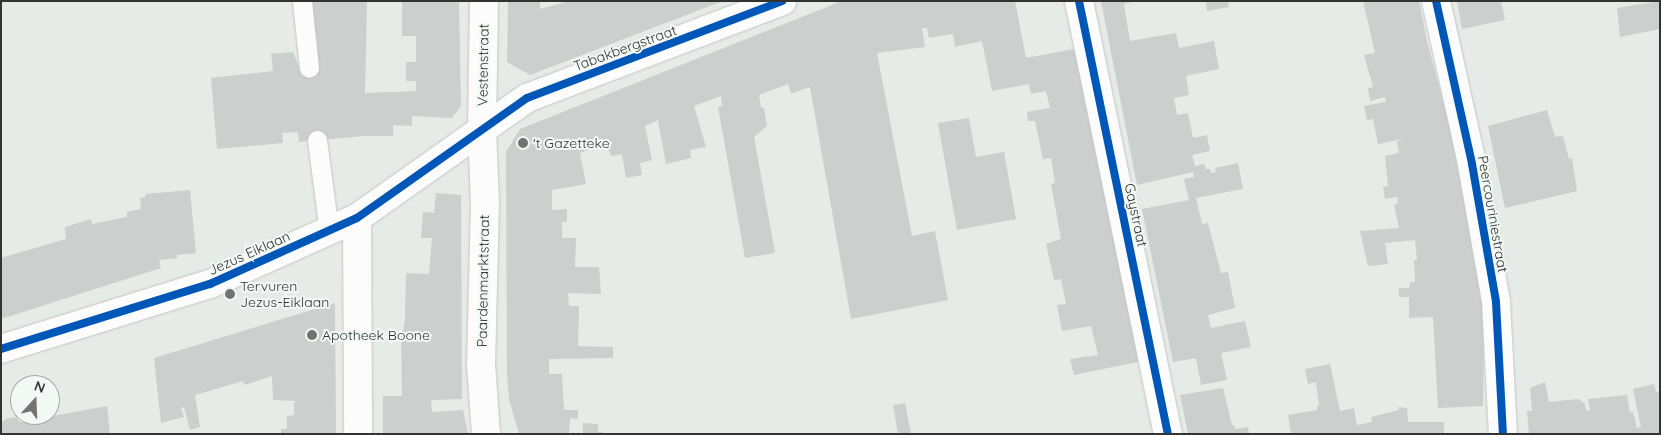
<!DOCTYPE html>
<style>
body{margin:0}
#map{position:relative;width:1661px;height:435px;overflow:hidden;background:#e6ebe7;font-family:Quicksand,sans-serif}
div>[style]{position:absolute}
[style*='--x']{left:calc(var(--x)*1px);top:calc(var(--y)*1px);width:calc(var(--w)*1px);rotate:calc(var(--a)*1deg)}
.building>*{inset:0;background:#cbcfcd}
.roads{filter:drop-shadow(0 0 1px #c3c7c4) drop-shadow(0 0 1px #c3c7c4)}
.service>*{height:19px;margin:-9.5px;padding:0 9.5px;transform-origin:9.5px;border-radius:9.5px;background:#fbfcfb}
.minor>*{height:28px;margin:-14px;padding:0 14px;transform-origin:14px;border-radius:14px;background:#fbfcfb}
.cycleway>*{height:8px;margin:-4px;padding:0 4px;transform-origin:4px;border-radius:4px;background:#0057b8}
.dots>*{width:14px;height:14px;translate:-50% -50%;box-sizing:border-box;border:2px solid #f2f9f4;border-radius:50%}
span{translate:-50% -50%;white-space:nowrap;text-align:center;line-height:1.15;-webkit-text-stroke:4px #f2f9f4;paint-order:stroke}
.street-label{font-size:14px;color:#323432}
.poi-label{font-size:14px;color:#323432}
.left{translate:0 -50%;text-align:left}
.frame{position:absolute;inset:0;border:2px solid #323432;pointer-events:none}
.north{position:absolute;left:10px;top:375px;width:50px;height:50px;box-sizing:border-box;background:#f2f9f4;border:1px solid #a5aaa6;border-radius:50%;rotate:20deg;font-size:14px;font-weight:700;line-height:20px;text-align:center;color:#323432}
.north::after{content:'';display:block;margin:auto;width:18px;height:22px;background:#717471;clip-path:polygon(50% 0,100% 100%,50% 72%,0 100%)}
</style>
<div id="map">
<div class="building">
<div style="clip-path:polygon(312px 1px,367px 1px,365px 93px,416px 91px,416px 81px,406px 81px,406px 62px,416px 62px,416px 36px,402px 36px,402px 1px,459px 1px,461px 106px,452px 118px,412px 116px,412px 126px,393px 125px,393px 136px,364px 136px,299px 142px,298px 132px,282px 133px,283px 143px,217px 149px,211px 78px,273px 71px,271px 54px,293px 52px,300px 70px,318px 69px)"></div>
<div style="clip-path:polygon(508px 1px,540px 1px,540px 9px,570px 1px,723px 1px,530px 75px,507px 62px)"></div>
<div style="clip-path:polygon(842px 1px,1015px 1px,1026px 58px,1079px 48px,1142px 361px,1074px 375px,1070px 359px,1098px 355px,1091px 326px,1062px 331px,1057px 305px,1066px 304px,1061px 279px,1054px 280px,1046px 244px,1061px 239px,1051px 184px,1055px 183px,1051px 158px,1043px 159px,1035px 121px,1028px 121px,1027px 112px,1050px 108px,1046px 91px,1031px 94px,1029px 84px,992px 91px,982px 41px,955px 47px,953px 34px,929px 38px,927px 28px,922px 28px,925px 47px,877px 53px,912px 236px,935px 231px,948px 300px,851px 319px,810px 87px,791px 94px,788px 84px,759px 95px,761px 107px,764px 108px,767px 126px,754px 137px,775px 253px,745px 258px,718px 107px,722px 106px,721px 96px,694px 106px,706px 147px,690px 150px,691px 158px,666px 164px,658px 120px,645px 126px,652px 160px,640px 163px,642px 175px,626px 178px,622px 154px,611px 156px,606px 144px,580px 153px,586px 184px,552px 190px,552px 210px,567px 209px,567px 222px,562px 222px,562px 238px,576px 238px,575px 267px,599px 267px,601px 294px,568px 293px,569px 306px,579px 306px,578px 346px,613px 347px,613px 358px,549px 359px,549px 374px,562px 374px,564px 410px,578px 410px,578px 419px,570px 418px,569px 434px,519px 434px,509px 399px,507px 373px,506px 152px,520px 129px)"></div>
<div style="clip-path:polygon(1101px 1px,1136px 1px,1124px 4px,1130px 41px,1176px 33px,1179px 48px,1214px 41px,1219px 69px,1186px 76px,1189px 95px,1174px 98px,1177px 115px,1188px 113px,1193px 138px,1207px 135px,1210px 151px,1192px 155px,1195px 166px,1204px 164px,1206px 169px,1210px 169px,1211px 173px,1216px 172px,1215px 168px,1238px 163px,1243px 189px,1196px 198px,1202px 224px,1208px 223px,1221px 273px,1228px 272px,1235px 308px,1208px 315px,1211px 328px,1245px 321px,1251px 347px,1221px 353px,1227px 380px,1201px 385px,1196px 358px,1173px 362px,1142px 209px,1189px 200px,1184px 179px,1194px 177px,1193px 172px,1137px 185px)"></div>
<div style="clip-path:polygon(1206px 1px,1228px 1px,1229px 7px,1207px 11px)"></div>
<div style="clip-path:polygon(1363px 1px,1419px 1px,1427px 41px,1450px 128px,1481px 293px,1484px 314px,1483px 406px,1438px 408px,1433px 317px,1409px 318px,1409px 297px,1399px 297px,1399px 288px,1409px 288px,1410px 282px,1415px 282px,1414px 260px,1417px 260px,1415px 240px,1385px 243px,1388px 264px,1368px 266px,1360px 231px,1399px 228px,1394px 205px,1398px 204px,1397px 197px,1385px 199px,1383px 187px,1388px 186px,1385px 156px,1399px 153px,1397px 141px,1407px 138px,1378px 144px,1373px 119px,1367px 120px,1364px 106px,1386px 102px,1385px 97px,1370px 101px,1368px 88px,1373px 87px,1364px 55px,1375px 53px)"></div>
<div style="clip-path:polygon(1457px 1px,1501px 1px,1505px 20px,1462px 29px)"></div>
<div style="clip-path:polygon(1660px 1px,1660px 29px,1620px 37px,1617px 8px)"></div>
<div style="clip-path:polygon(1547px 110px,1555px 137px,1563px 136px,1569px 159px,1572px 158px,1577px 191px,1505px 208px,1488px 126px)"></div>
<div style="clip-path:polygon(969px 118px,976px 157px,1004px 152px,1016px 219px,957px 230px,938px 123px)"></div>
<div style="clip-path:polygon(190px 190px,196px 253px,177px 255px,177px 258px,159px 260px,161px 268px,1px 319px,1px 258px,66px 239px,65px 227px,91px 219px,92px 224px,127px 217px,127px 212px,141px 209px,140px 198px,145px 197px,146px 194px)"></div>
<div style="clip-path:polygon(436px 193px,461px 195px,462px 399px,431px 400px,432px 412px,463px 410px,468px 434px,383px 434px,383px 396px,402px 396px,401px 331px,403px 331px,405px 320px,406px 273px,429px 274px,432px 238px,421px 238px,423px 212px,434px 213px)"></div>
<div style="clip-path:polygon(335px 303px,336px 434px,281px 434px,281px 429px,287px 429px,287px 416px,294px 415px,294px 403px,296px 401px,273px 400px,272px 376px,244px 385px,243px 381px,195px 395px,200px 427px,190px 430px,184px 407px,181px 408px,184px 417px,161px 423px,154px 358px)"></div>
<div style="clip-path:polygon(1330px 364px,1340px 411px,1354px 408px,1357px 425px,1372px 422px,1371px 417px,1399px 410px,1398px 407px,1407px 408px,1408px 422px,1444px 422px,1444px 434px,1291px 434px,1288px 415px,1317px 410px,1317px 406px,1319px 406px,1316px 382px,1308px 384px,1305px 369px)"></div>
<div style="clip-path:polygon(1545px 382px,1549px 402px,1578px 399px,1585px 404px,1586px 411px,1590px 410px,1588px 399px,1627px 395px,1630px 413px,1633px 412px,1637px 428px,1641px 427px,1633px 389px,1654px 384px,1656px 392px,1660px 391px,1660px 434px,1529px 434px,1527px 411px,1532px 411px,1530px 388px)"></div>
<div style="clip-path:polygon(1223px 388px,1232px 425px,1234px 425px,1235px 429px,1248px 427px,1249px 434px,1188px 434px,1180px 395px)"></div>
<div style="clip-path:polygon(905px 403px,911px 434px,898px 434px,893px 405px)"></div>
<div style="clip-path:polygon(107px 406px,110px 434px,1px 434px,1px 423px,6px 419px,16px 417px,20px 422px)"></div>
<div style="clip-path:polygon(583px 423px,598px 424px,598px 431px,606px 434px,583px 434px)"></div>
</div>
<div class="roads">
<div class="service">
<div style="--x:302;--y:1;--w:67;--a:84"></div>
<div style="--x:317;--y:140;--w:92;--a:82.5"></div>
</div>
<div class="minor">
<div style="--x:484;--y:1;--w:128;--a:90.9"></div>
<div style="--x:482;--y:129;--w:74;--a:87.7"></div>
<div style="--x:485;--y:203;--w:161;--a:91.4"></div>
<div style="--x:481;--y:364;--w:70;--a:85.9"></div>
<div style="--x:1079;--y:1;--w:442;--a:78.4"></div>
<div style="--x:1436;--y:1;--w:167;--a:77.5"></div>
<div style="--x:1472;--y:164;--w:140;--a:80.1"></div>
<div style="--x:1496;--y:302;--w:132;--a:87"></div>
<div style="--x:357;--y:218;--w:216;--a:89.7"></div>
<div style="--x:1;--y:349;--w:219;--a:-17.3"></div>
<div style="--x:210;--y:284;--w:161;--a:-24.2"></div>
<div style="--x:357;--y:218;--w:208;--a:-35.2"></div>
<div style="--x:527;--y:98;--w:273;--a:-20.8"></div>
</div>
</div>
<div class="cycleway">
<div style="--x:1079;--y:1;--w:442;--a:78.4"></div>
<div style="--x:1436;--y:1;--w:167;--a:77.5"></div>
<div style="--x:1472;--y:164;--w:140;--a:80.1"></div>
<div style="--x:1496;--y:302;--w:132;--a:87"></div>
<div style="--x:1;--y:349;--w:219;--a:-17.3"></div>
<div style="--x:210;--y:284;--w:161;--a:-24.2"></div>
<div style="--x:357;--y:218;--w:208;--a:-35.2"></div>
<div style="--x:527;--y:98;--w:273;--a:-20.8"></div>
</div>
<div class="dots">
<div style="left:523px;top:143px;background:#717471"></div>
<div style="left:230px;top:294px;background:#717471"></div>
<div style="left:312px;top:335px;background:#717471"></div>
</div>
<div class="street-label">
<span style="left:625px;top:48px;rotate:-20deg">Tabakbergstraat</span>
<span style="left:483px;top:65px;rotate:-89deg">Vestenstraat</span>
<span style="left:1493px;top:214px;rotate:80deg">Peercouriniestraat</span>
<span style="left:1136px;top:215px;rotate:78deg">Gaystraat</span>
<span style="left:249px;top:253px;rotate:-24deg">Jezus Eiklaan</span>
<span style="left:483px;top:281px;rotate:-89deg">Paardenmarktstraat</span>
</div>
<div class="poi-label">
<span class="left" style="left:533px;top:143px">'t Gazetteke</span>
<span class="left" style="left:240px;top:294px">Tervuren<br>Jezus-Eiklaan</span>
<span class="left" style="left:322px;top:335px">Apotheek Boone</span>
</div>
<div class="frame"></div>
<div class="north">N</div>
</div>
